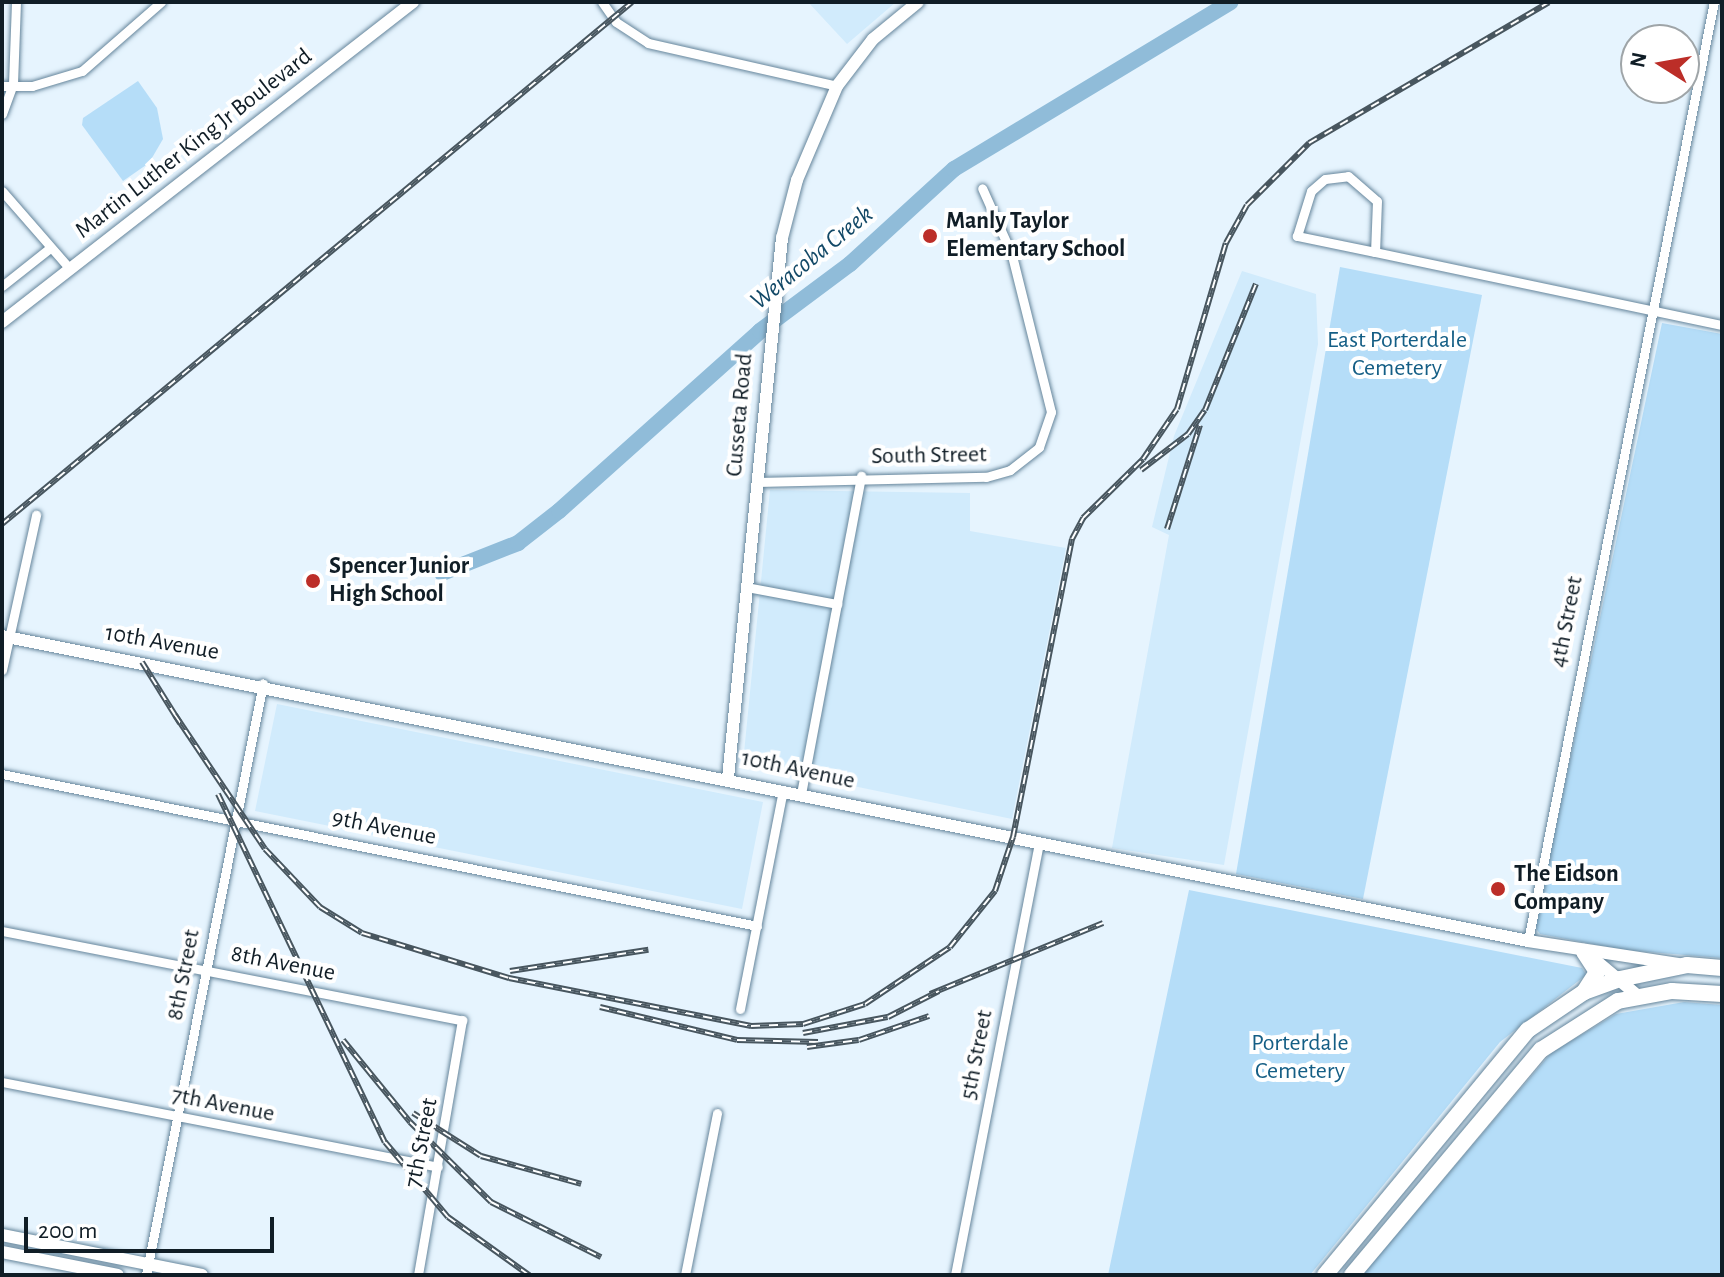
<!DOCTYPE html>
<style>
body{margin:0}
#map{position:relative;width:1724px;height:1277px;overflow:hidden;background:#e6f4fe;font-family:"Alegreya Sans",sans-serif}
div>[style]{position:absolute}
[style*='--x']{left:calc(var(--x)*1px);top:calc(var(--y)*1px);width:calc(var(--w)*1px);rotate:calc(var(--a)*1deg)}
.built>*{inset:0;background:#d1ebfc}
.green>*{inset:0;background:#b5ddf8}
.river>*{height:16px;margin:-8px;padding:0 8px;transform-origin:8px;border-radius:8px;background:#90bcd9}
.roads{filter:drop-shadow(0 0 2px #65859b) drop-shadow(0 0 2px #65859b)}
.street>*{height:9px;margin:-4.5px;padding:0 4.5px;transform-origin:4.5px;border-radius:4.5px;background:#fff}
.secondary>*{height:12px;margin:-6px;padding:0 6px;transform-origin:6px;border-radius:6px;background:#fff}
.highway>*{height:16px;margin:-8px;padding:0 8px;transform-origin:8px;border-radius:8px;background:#fff}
.rail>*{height:6px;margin-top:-3px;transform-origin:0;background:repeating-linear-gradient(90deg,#fff 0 9px,#48565f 0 18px);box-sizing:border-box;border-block:2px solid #48565f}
.dots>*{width:22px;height:22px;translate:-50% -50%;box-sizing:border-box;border:4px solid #fff;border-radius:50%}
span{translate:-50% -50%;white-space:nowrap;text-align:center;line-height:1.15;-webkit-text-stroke:8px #fff;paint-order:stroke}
.street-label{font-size:24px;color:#101d26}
.poi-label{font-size:24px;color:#101d26;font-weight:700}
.left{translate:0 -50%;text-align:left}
.park-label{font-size:24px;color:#145e85}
.water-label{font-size:26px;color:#134967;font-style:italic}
.frame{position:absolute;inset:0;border:4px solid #101d26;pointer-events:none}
.north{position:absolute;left:1620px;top:24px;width:80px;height:80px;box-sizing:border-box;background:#fff;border:2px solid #9fa5a8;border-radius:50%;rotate:281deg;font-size:22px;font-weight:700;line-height:32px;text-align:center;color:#101d26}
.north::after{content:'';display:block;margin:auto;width:28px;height:36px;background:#bc2e28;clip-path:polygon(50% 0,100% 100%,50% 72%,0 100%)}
.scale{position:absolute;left:24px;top:1217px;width:250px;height:36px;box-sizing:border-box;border:4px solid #101d26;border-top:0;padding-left:10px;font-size:24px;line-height:28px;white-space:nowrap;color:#101d26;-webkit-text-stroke:6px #fff;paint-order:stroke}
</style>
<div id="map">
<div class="built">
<div style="clip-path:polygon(808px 2px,896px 2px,847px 44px)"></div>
<div style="clip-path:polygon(1242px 271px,1316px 294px,1318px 344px,1224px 865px,1112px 848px,1169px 535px,1152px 527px,1174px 436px)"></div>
<div style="clip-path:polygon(770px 490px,970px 493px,970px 531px,1066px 548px,1012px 819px,743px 763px)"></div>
<div style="clip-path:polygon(277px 704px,763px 802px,742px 909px,255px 811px)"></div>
</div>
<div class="green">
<div style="clip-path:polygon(138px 81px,157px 108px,163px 139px,149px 163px,123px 181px,82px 125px,83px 118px)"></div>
<div style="clip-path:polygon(1340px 267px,1482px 295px,1363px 899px,1236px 874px)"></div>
<div style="clip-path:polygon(1662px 323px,1722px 334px,1722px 958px,1624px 950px,1540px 934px,1535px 927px)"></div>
<div style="clip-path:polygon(1189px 890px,1582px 968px,1586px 975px,1500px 1042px,1310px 1275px,1108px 1275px)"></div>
<div style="clip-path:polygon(1684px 1002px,1722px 1005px,1722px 1275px,1362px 1275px,1551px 1053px,1616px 1014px)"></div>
</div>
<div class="river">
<div style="--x:442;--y:573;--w:82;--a:-21.5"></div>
<div style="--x:518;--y:543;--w:52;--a:-38"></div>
<div style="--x:559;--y:511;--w:270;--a:-41.8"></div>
<div style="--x:760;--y:331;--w:112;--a:-36.7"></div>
<div style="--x:850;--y:264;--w:141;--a:-42.4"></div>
<div style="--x:954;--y:169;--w:323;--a:-31.1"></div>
</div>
<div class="roads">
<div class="street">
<div style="--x:602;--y:2;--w:24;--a:55"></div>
<div style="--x:616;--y:22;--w:38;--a:33"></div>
<div style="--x:648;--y:43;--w:194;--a:12.8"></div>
<div style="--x:2;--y:86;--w:30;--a:0"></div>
<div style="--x:32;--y:86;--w:52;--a:-16.7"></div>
<div style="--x:82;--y:71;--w:105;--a:-41.1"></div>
<div style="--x:2;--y:114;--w:32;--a:-70"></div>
<div style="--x:13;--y:84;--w:82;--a:-87.9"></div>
<div style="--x:1348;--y:176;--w:38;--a:41"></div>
<div style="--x:1377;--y:201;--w:51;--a:92.2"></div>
<div style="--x:1375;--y:252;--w:80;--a:-168.4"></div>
<div style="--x:1297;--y:236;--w:47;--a:-72.7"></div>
<div style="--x:1311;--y:191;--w:18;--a:-41"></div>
<div style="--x:1325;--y:179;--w:23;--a:-7"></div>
<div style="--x:2;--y:191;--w:103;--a:48.9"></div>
<div style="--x:1375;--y:252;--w:355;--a:11.9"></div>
<div style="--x:2;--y:286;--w:61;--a:-38.4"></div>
<div style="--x:757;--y:482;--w:229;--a:-1.3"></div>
<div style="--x:986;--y:477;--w:25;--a:-16"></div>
<div style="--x:1010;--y:470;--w:37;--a:-38"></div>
<div style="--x:1039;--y:447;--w:37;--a:-71"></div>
<div style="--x:1051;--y:412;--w:162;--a:-104"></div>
<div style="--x:1012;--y:255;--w:73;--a:-114.1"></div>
<div style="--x:746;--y:587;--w:93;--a:10.6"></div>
<div style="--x:2;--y:670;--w:159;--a:-77.6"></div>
<div style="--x:2;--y:774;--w:770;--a:11.38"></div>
<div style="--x:801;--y:794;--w:324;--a:-79.3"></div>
<div style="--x:2;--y:931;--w:469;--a:11"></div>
<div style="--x:462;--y:1020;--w:259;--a:99.8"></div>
<div style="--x:1528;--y:941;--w:957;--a:-78.8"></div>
<div style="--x:740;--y:1009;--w:223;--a:-78.9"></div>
<div style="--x:2;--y:1082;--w:444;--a:11"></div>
<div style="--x:146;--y:1275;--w:603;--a:-78.82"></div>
<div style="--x:685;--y:1275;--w:165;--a:-78.8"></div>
<div style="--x:955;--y:1275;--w:440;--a:-79"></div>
</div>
<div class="secondary">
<div style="--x:2;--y:322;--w:521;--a:-37.9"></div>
<div style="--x:2;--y:636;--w:1556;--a:11.3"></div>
<div style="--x:1528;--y:941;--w:152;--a:8.7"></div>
<div style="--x:728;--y:778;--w:543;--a:-84.29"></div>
<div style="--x:782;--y:238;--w:60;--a:-75.5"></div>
<div style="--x:797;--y:180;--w:102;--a:-66.9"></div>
<div style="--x:837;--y:86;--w:59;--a:-52.5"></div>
<div style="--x:873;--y:39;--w:58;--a:-39.4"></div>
<div style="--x:1587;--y:953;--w:67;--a:40.1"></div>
<div style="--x:2;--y:1235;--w:204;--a:11.3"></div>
<div style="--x:2;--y:1252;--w:118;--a:11.2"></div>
</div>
<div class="highway">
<div style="--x:1584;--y:992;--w:24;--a:-57"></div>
<div style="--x:1597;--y:972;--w:24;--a:-123"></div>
<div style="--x:1325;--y:1275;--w:318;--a:-50.4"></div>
<div style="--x:1528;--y:1030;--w:68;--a:-34.2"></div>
<div style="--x:1584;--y:992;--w:38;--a:-20"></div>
<div style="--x:1620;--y:979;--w:68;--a:-11.8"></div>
<div style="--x:1687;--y:965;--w:35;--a:5"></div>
<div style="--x:1352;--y:1275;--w:294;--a:-50"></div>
<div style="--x:1541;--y:1050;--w:91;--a:-32.5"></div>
<div style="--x:1618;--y:1001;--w:55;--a:-10.5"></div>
<div style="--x:1672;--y:991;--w:50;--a:3.4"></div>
</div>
</div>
<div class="rail">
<div style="--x:1141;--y:470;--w:59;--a:-37.5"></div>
<div style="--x:1188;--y:434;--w:29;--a:-55"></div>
<div style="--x:1205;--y:410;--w:136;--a:-68"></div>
<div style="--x:2;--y:524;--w:818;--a:-39.64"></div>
<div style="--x:1167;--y:529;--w:109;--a:-72.4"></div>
<div style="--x:142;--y:662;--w:72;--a:58.1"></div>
<div style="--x:175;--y:715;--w:161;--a:56.1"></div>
<div style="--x:265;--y:849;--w:80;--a:46.5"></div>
<div style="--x:320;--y:907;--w:49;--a:31.8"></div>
<div style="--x:362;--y:933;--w:154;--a:17"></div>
<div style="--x:509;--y:978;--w:247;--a:11.2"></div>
<div style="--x:751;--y:1026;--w:52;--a:-2.2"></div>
<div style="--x:803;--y:1024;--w:65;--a:-17.9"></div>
<div style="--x:865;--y:1004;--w:102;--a:-33.8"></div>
<div style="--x:950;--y:947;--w:72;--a:-51.2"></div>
<div style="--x:995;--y:891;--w:57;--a:-71.6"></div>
<div style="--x:1013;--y:837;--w:304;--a:-78.8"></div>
<div style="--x:1072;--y:539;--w:24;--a:-62"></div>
<div style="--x:1083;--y:518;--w:84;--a:-44.5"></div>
<div style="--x:1143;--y:459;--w:60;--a:-55.8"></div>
<div style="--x:1177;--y:409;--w:173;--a:-73.6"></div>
<div style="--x:1226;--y:243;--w:43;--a:-61.1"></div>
<div style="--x:1247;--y:205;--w:88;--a:-45"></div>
<div style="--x:1309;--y:143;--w:278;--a:-30.4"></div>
<div style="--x:218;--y:794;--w:386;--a:64.4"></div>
<div style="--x:385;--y:1142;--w:98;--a:50"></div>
<div style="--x:448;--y:1217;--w:100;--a:35.6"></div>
<div style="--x:510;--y:971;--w:140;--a:-8.7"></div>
<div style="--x:930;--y:994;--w:187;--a:-22.3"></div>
<div style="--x:600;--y:1007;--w:141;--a:13.5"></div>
<div style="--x:737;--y:1040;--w:81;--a:1.4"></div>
<div style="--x:803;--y:1033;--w:86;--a:-10.7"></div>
<div style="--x:888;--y:1017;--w:57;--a:-27"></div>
<div style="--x:343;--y:1040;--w:106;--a:50.7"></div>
<div style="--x:410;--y:1122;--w:114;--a:44.6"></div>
<div style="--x:491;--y:1202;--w:123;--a:26.6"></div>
<div style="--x:807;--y:1047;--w:52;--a:-7.7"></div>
<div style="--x:859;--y:1040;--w:74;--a:-18.9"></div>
<div style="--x:413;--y:1113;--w:80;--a:32.3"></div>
<div style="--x:481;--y:1156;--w:104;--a:15.6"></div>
</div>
<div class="dots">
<div style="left:930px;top:236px;background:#bc2e28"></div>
<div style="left:313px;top:581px;background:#bc2e28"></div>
<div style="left:1498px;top:889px;background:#bc2e28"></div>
</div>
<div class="street-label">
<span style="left:194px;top:144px;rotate:-38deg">Martin Luther King Jr Boulevard</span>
<span style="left:740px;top:415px;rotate:-85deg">Cusseta Road</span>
<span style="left:929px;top:456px;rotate:-1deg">South Street</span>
<span style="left:1567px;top:622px;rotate:-79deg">4th Street</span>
<span style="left:162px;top:643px;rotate:10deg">10th Avenue</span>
<span style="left:798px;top:770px;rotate:12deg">10th Avenue</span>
<span style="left:384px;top:828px;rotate:11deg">9th Avenue</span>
<span style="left:283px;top:964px;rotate:11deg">8th Avenue</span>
<span style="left:184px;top:975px;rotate:-79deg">8th Street</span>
<span style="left:977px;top:1055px;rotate:-79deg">5th Street</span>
<span style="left:223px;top:1105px;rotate:11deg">7th Avenue</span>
<span style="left:422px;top:1143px;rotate:-79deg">7th Street</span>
</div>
<div class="poi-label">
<span class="left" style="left:946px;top:236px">Manly Taylor<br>Elementary School</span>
<span class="left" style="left:329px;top:581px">Spencer Junior<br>High School</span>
<span class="left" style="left:1514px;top:889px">The Eidson<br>Company</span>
</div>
<div class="park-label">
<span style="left:1397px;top:355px">East Porterdale<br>Cemetery</span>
<span style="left:1300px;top:1058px">Porterdale<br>Cemetery</span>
</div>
<div class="water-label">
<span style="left:812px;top:258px;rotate:-39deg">Weracoba Creek</span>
</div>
<div class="frame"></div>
<div class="north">N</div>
<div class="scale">200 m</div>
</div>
